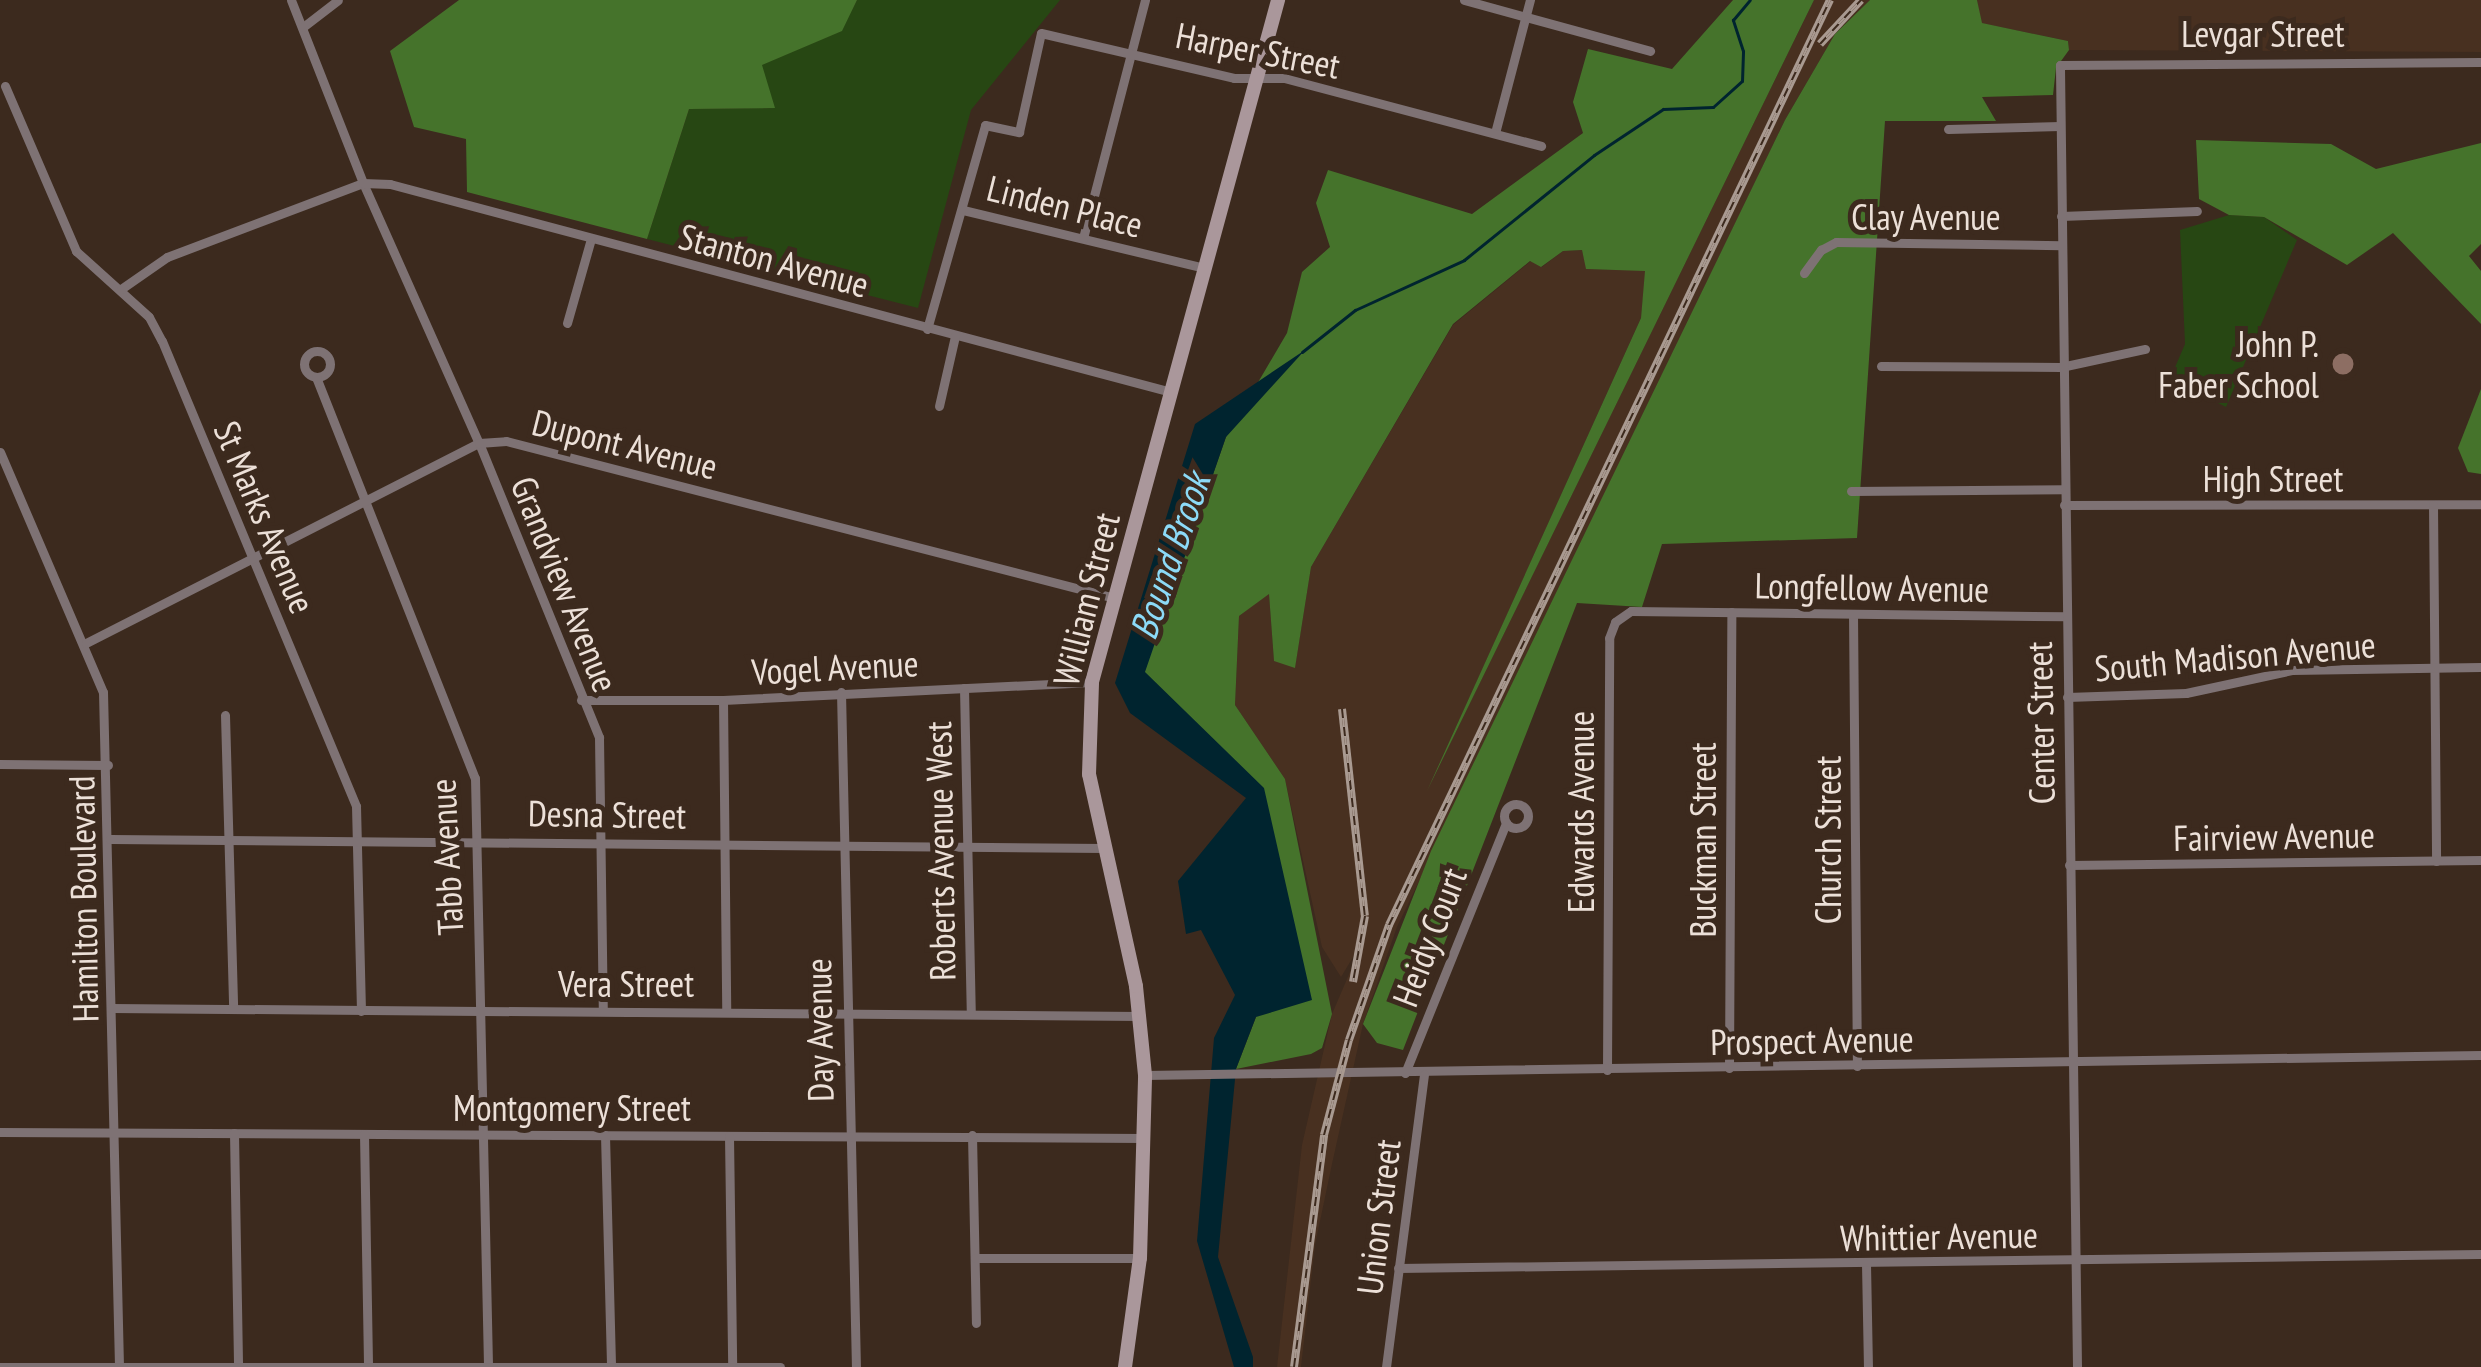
<!DOCTYPE html>
<style>
body{margin:0}
#map{position:relative;width:2481px;height:1367px;overflow:hidden;background:#3c2a1e;font-family:"PT Sans Narrow",sans-serif}
div>[style]{position:absolute}
[style*='--x']{left:calc(var(--x)*1px);top:calc(var(--y)*1px);width:calc(var(--w)*1px);rotate:calc(var(--a)*1deg)}
.built>*{inset:0;background:#483020}
.green>*{inset:0;background:#274713}
.forest>*{inset:0;background:#45732b}
.water>*{inset:0;background:#00242f}
.stream>*{height:3px;margin:-1.5px;padding:0 1.5px;transform-origin:1.5px;border-radius:1.5px;background:#00242f}
.street>*{height:9px;margin:-4.5px;padding:0 4.5px;transform-origin:4.5px;border-radius:4.5px;background:#7e7274}
.street>.ring{margin:-4.5px;padding:0;box-sizing:content-box;background:none;border:9px solid #7e7274;border-radius:50%}
.secondary>*{height:14px;margin:-7px;padding:0 7px;transform-origin:7px;border-radius:7px;background:#aa979b}
.rail>*{height:8px;margin-top:-4px;transform-origin:0;background:repeating-linear-gradient(90deg,#3c2a1e 0 9px,#a99a91 0 18px);box-sizing:border-box;border-block:3px solid #a99a91}
.dots>*{width:33px;height:33px;translate:-50% -50%;box-sizing:border-box;border:6px solid #3c2a1e;border-radius:50%}
span{translate:-50% -50%;white-space:nowrap;text-align:center;line-height:1.15;-webkit-text-stroke:10px #3c2a1e;paint-order:stroke}
.street-label{font-size:36px;color:#ece0d8}
.poi-label{font-size:36px;color:#ece0d8}
.right{translate:-100% -50%;text-align:right}
.water-label{font-size:39px;color:#8cdaf7;font-style:italic}
</style>
<div id="map">
<div class="built">
<div style="clip-path:polygon(1814px 0,1870px 0,1835px 34px,1785px 120px,1397px 927px,1363px 1024px,1332px 1164px,1315px 1245px,1301px 1367px,1277px 1367px,1302px 1145px,1332px 1014px,1365px 937px,1341px 977px,1322px 947px,1285px 779px,1235px 705px,1239px 616px,1269px 593px,1274px 660px,1295px 667px,1311px 567px,1453px 325px,1531px 261px,1542px 267px,1563px 251px,1582px 250px,1587px 269px,1646px 270px,1641px 318px,1437px 770px)"></div>
<div style="clip-path:polygon(1977px 0,2481px 0,2481px 52px,2069px 50px,2068px 41px,1981px 23px)"></div>
</div>
<div class="green">
<div style="clip-path:polygon(857px 0,1060px 0,971px 110px,918px 308px,647px 239px,689px 109px,774px 108px,761px 65px,841px 31px)"></div>
<div style="clip-path:polygon(2229px 215px,2264px 217px,2297px 240px,2226px 407px,2170px 379px,2185px 344px,2180px 230px)"></div>
</div>
<div class="forest">
<div style="clip-path:polygon(459px 0,857px 0,842px 31px,762px 65px,775px 108px,689px 109px,647px 239px,467px 192px,466px 139px,414px 127px,390px 51px)"></div>
<div style="clip-path:polygon(1733px 0,1814px 0,1427px 791px,1641px 318px,1645px 271px,1586px 269px,1582px 250px,1563px 251px,1541px 267px,1530px 261px,1453px 324px,1311px 567px,1295px 668px,1274px 661px,1269px 594px,1239px 616px,1235px 705px,1285px 779px,1332px 1014px,1322px 1048px,1311px 1054px,1236px 1069px,1256px 1017px,1264px 789px,1144px 672px,1226px 437px,1287px 333px,1302px 272px,1330px 247px,1316px 203px,1328px 170px,1472px 214px,1583px 133px,1573px 102px,1588px 49px,1672px 69px)"></div>
<div style="clip-path:polygon(1870px 0,1977px 0,1982px 23px,2068px 41px,2069px 50px,2056px 68px,2053px 95px,1982px 97px,1996px 121px,1885px 121px,1857px 538px,1662px 544px,1642px 607px,1577px 603px,1403px 1050px,1377px 1043px,1363px 1024px,1431px 851px,1785px 120px,1835px 34px)"></div>
<div style="clip-path:polygon(2196px 140px,2331px 144px,2376px 169px,2481px 143px,2481px 244px,2469px 256px,2481px 271px,2481px 324px,2393px 233px,2347px 265px,2264px 217px,2229px 215px,2199px 199px)"></div>
<div style="clip-path:polygon(2481px 389px,2481px 474px,2468px 472px,2458px 448px)"></div>
</div>
<div class="water">
<div style="clip-path:polygon(1305px 350px,1226px 437px,1145px 672px,1264px 788px,1312px 1000px,1256px 1017px,1236px 1069px,1218px 1257px,1253px 1357px,1253px 1367px,1234px 1367px,1197px 1241px,1214px 1038px,1235px 995px,1201px 930px,1186px 934px,1178px 881px,1246px 798px,1130px 713px,1115px 683px,1195px 424px)"></div>
</div>
<div class="stream">
<div style="--x:1302;--y:352;--w:68;--a:-38.4"></div>
<div style="--x:1355;--y:310;--w:120;--a:-24.6"></div>
<div style="--x:1464;--y:260;--w:167;--a:-38.9"></div>
<div style="--x:1594;--y:155;--w:83;--a:-33.7"></div>
<div style="--x:1663;--y:109;--w:50;--a:-2.3"></div>
<div style="--x:1713;--y:107;--w:39;--a:-42"></div>
<div style="--x:1742;--y:81;--w:30;--a:-88"></div>
<div style="--x:1743;--y:51;--w:33;--a:-108"></div>
<div style="--x:1733;--y:20;--w:26;--a:-50"></div>
</div>
<div class="street">
<div style="--x:291;--y:0;--w:197;--a:68.5"></div>
<div style="--x:363;--y:183;--w:285;--a:66"></div>
<div style="--x:479;--y:443;--w:318;--a:67.8"></div>
<div style="--x:599;--y:737;--w:274;--a:89.2"></div>
<div style="--x:1464;--y:0;--w:193;--a:15.3"></div>
<div style="--x:303;--y:27;--w:44;--a:-37.6"></div>
<div style="--x:5;--y:86;--w:180;--a:66.7"></div>
<div style="--x:76;--y:251;--w:98;--a:42.1"></div>
<div style="--x:149;--y:317;--w:27;--a:62"></div>
<div style="--x:162;--y:341;--w:504;--a:67.35"></div>
<div style="--x:356;--y:806;--w:205;--a:88.6"></div>
<div style="--x:1948;--y:129;--w:112;--a:-1.5"></div>
<div style="--x:1495;--y:133;--w:138;--a:-75.3"></div>
<div style="--x:963;--y:210;--w:248;--a:13.5"></div>
<div style="--x:2061;--y:216;--w:136;--a:-2.1"></div>
<div style="--x:1083;--y:238;--w:246;--a:-75.4"></div>
<div style="--x:1804;--y:273;--w:29;--a:-54"></div>
<div style="--x:1821;--y:250;--w:17;--a:-28"></div>
<div style="--x:1836;--y:242;--w:225;--a:0.8"></div>
<div style="--x:121;--y:289;--w:56;--a:-34.8"></div>
<div style="--x:167;--y:257;--w:210;--a:-20.7"></div>
<div style="--x:363;--y:183;--w:27;--a:2"></div>
<div style="--x:390;--y:184;--w:808;--a:14.91"></div>
<div style="--x:567;--y:323;--w:87;--a:-74.1"></div>
<div style="--x:927;--y:329;--w:212;--a:-74.1"></div>
<div style="--x:985;--y:125;--w:35;--a:12"></div>
<div style="--x:1019;--y:132;--w:101;--a:-77.5"></div>
<div style="--x:1041;--y:33;--w:198;--a:13.1"></div>
<div style="--x:1234;--y:78;--w:50;--a:0"></div>
<div style="--x:1284;--y:78;--w:266;--a:14.8"></div>
<div class="ring" style="left:304px;top:351px;width:17px;height:17px"></div>
<div style="--x:1881;--y:366;--w:180;--a:0.3"></div>
<div style="--x:2061;--y:367;--w:86;--a:-12.1"></div>
<div style="--x:316;--y:377;--w:431;--a:68.4"></div>
<div style="--x:475;--y:778;--w:585;--a:88.73"></div>
<div style="--x:939;--y:406;--w:72;--a:-77.1"></div>
<div style="--x:0;--y:452;--w:261;--a:66.8"></div>
<div style="--x:103;--y:692;--w:675;--a:88.64"></div>
<div style="--x:1851;--y:491;--w:213;--a:-0.5"></div>
<div style="--x:2064;--y:505;--w:417;--a:-0.1"></div>
<div style="--x:2433;--y:505;--w:356;--a:89.5"></div>
<div style="--x:1853;--y:614;--w:452;--a:89.5"></div>
<div style="--x:86;--y:643;--w:441;--a:-27"></div>
<div style="--x:479;--y:443;--w:27;--a:-4"></div>
<div style="--x:506;--y:441;--w:629;--a:14.46"></div>
<div style="--x:964;--y:688;--w:325;--a:88.8"></div>
<div style="--x:841;--y:692;--w:675;--a:88.73"></div>
<div style="--x:2067;--y:697;--w:119;--a:-1.9"></div>
<div style="--x:2186;--y:693;--w:108;--a:-12.2"></div>
<div style="--x:2292;--y:670;--w:189;--a:-0.9"></div>
<div style="--x:581;--y:700;--w:142;--a:0"></div>
<div style="--x:723;--y:700;--w:369;--a:-2.8"></div>
<div style="--x:723;--y:700;--w:312;--a:89.4"></div>
<div style="--x:225;--y:715;--w:291;--a:88.4"></div>
<div style="--x:0;--y:764;--w:108;--a:0.5"></div>
<div class="ring" style="left:1504px;top:804px;width:15px;height:15px"></div>
<div style="--x:110;--y:839;--w:994;--a:0.52"></div>
<div style="--x:2069;--y:865;--w:412;--a:-0.7"></div>
<div style="--x:111;--y:1008;--w:1030;--a:0.45"></div>
<div style="--x:1729;--y:1068;--w:456;--a:-89.7"></div>
<div style="--x:1607;--y:1070;--w:432;--a:-89.7"></div>
<div style="--x:1609;--y:638;--w:17;--a:-69"></div>
<div style="--x:1615;--y:622;--w:19;--a:-35"></div>
<div style="--x:1631;--y:611;--w:435;--a:0.7"></div>
<div style="--x:1405;--y:1073;--w:270;--a:-68"></div>
<div style="--x:1145;--y:1075;--w:1336;--a:-0.86"></div>
<div style="--x:0;--y:1132;--w:1144;--a:0.3"></div>
<div style="--x:234;--y:1133;--w:234;--a:89"></div>
<div style="--x:364;--y:1134;--w:233;--a:89"></div>
<div style="--x:605;--y:1135;--w:228;--a:88.5"></div>
<div style="--x:972;--y:1135;--w:188;--a:88.8"></div>
<div style="--x:729;--y:1136;--w:229;--a:89.2"></div>
<div style="--x:975;--y:1258;--w:165;--a:0"></div>
<div style="--x:1866;--y:1264;--w:103;--a:88.9"></div>
<div style="--x:1398;--y:1268;--w:1083;--a:-0.74"></div>
<div style="--x:0;--y:1367;--w:780;--a:0"></div>
<div style="--x:1386;--y:1367;--w:295;--a:-82.6"></div>
<div style="--x:2077;--y:1367;--w:1302;--a:-90.75"></div>
<div style="--x:2060;--y:65;--w:421;--a:-0.4"></div>
</div>
<div class="secondary">
<div style="--x:1125;--y:1367;--w:110;--a:-82.2"></div>
<div style="--x:1140;--y:1258;--w:183;--a:-88.4"></div>
<div style="--x:1145;--y:1075;--w:89;--a:-95.8"></div>
<div style="--x:1136;--y:986;--w:217;--a:-102.5"></div>
<div style="--x:1089;--y:774;--w:92;--a:-88.1"></div>
<div style="--x:1092;--y:682;--w:707;--a:-74.74"></div>
</div>
<div class="rail">
<div style="--x:1820;--y:44;--w:60;--a:-47"></div>
<div style="--x:1342;--y:709;--w:208;--a:83.7"></div>
<div style="--x:1365;--y:916;--w:67;--a:100.3"></div>
<div style="--x:1294;--y:1367;--w:234;--a:-82.6"></div>
<div style="--x:1324;--y:1135;--w:98;--a:-75.3"></div>
<div style="--x:1349;--y:1040;--w:122;--a:-70.8"></div>
<div style="--x:1389;--y:925;--w:1025;--a:-64.51"></div>
</div>
<div class="dots">
<div style="left:2343px;top:364px;background:#8d6e63"></div>
</div>
<div class="street-label">
<span style="left:2263px;top:34px">Levgar Street</span>
<span style="left:1258px;top:50px;rotate:11deg">Harper Street</span>
<span style="left:1065px;top:206px;rotate:14deg">Linden Place</span>
<span style="left:1926px;top:217px">Clay Avenue</span>
<span style="left:774px;top:260px;rotate:15deg">Stanton Avenue</span>
<span style="left:625px;top:444px;rotate:14deg">Dupont Avenue</span>
<span style="left:2273px;top:479px">High Street</span>
<span style="left:265px;top:517px;rotate:67deg">St Marks Avenue</span>
<span style="left:565px;top:584px;rotate:68deg">Grandview Avenue</span>
<span style="left:1872px;top:587px;rotate:1deg">Longfellow Avenue</span>
<span style="left:1086px;top:599px;rotate:-76deg">William Street</span>
<span style="left:2235px;top:656px;rotate:-5deg">South Madison Avenue</span>
<span style="left:835px;top:667px;rotate:-3deg">Vogel Avenue</span>
<span style="left:2040px;top:723px;rotate:-91deg">Center Street</span>
<span style="left:1581px;top:812px;rotate:-90deg">Edwards Avenue</span>
<span style="left:607px;top:814px;rotate:1deg">Desna Street</span>
<span style="left:2274px;top:836px;rotate:-1deg">Fairview Avenue</span>
<span style="left:1703px;top:840px;rotate:-90deg">Buckman Street</span>
<span style="left:1828px;top:840px;rotate:-90deg">Church Street</span>
<span style="left:940px;top:851px;rotate:-91deg">Roberts Avenue West</span>
<span style="left:446px;top:857px;rotate:-93deg">Tabb Avenue</span>
<span style="left:83px;top:899px;rotate:-91deg">Hamilton Boulevard</span>
<span style="left:1429px;top:937px;rotate:-69deg">Heidy Court</span>
<span style="left:626px;top:984px">Vera Street</span>
<span style="left:819px;top:1030px;rotate:-91deg">Day Avenue</span>
<span style="left:1812px;top:1040px;rotate:-1deg">Prospect Avenue</span>
<span style="left:572px;top:1108px">Montgomery Street</span>
<span style="left:1378px;top:1217px;rotate:-83deg">Union Street</span>
<span style="left:1939px;top:1236px;rotate:-1deg">Whittier Avenue</span>
</div>
<div class="poi-label">
<span class="right" style="left:2319px;top:364px">John P.<br>Faber School</span>
</div>
<div class="water-label">
<span style="left:1170px;top:556px;rotate:-71deg">Bound Brook</span>
</div>
</div>
